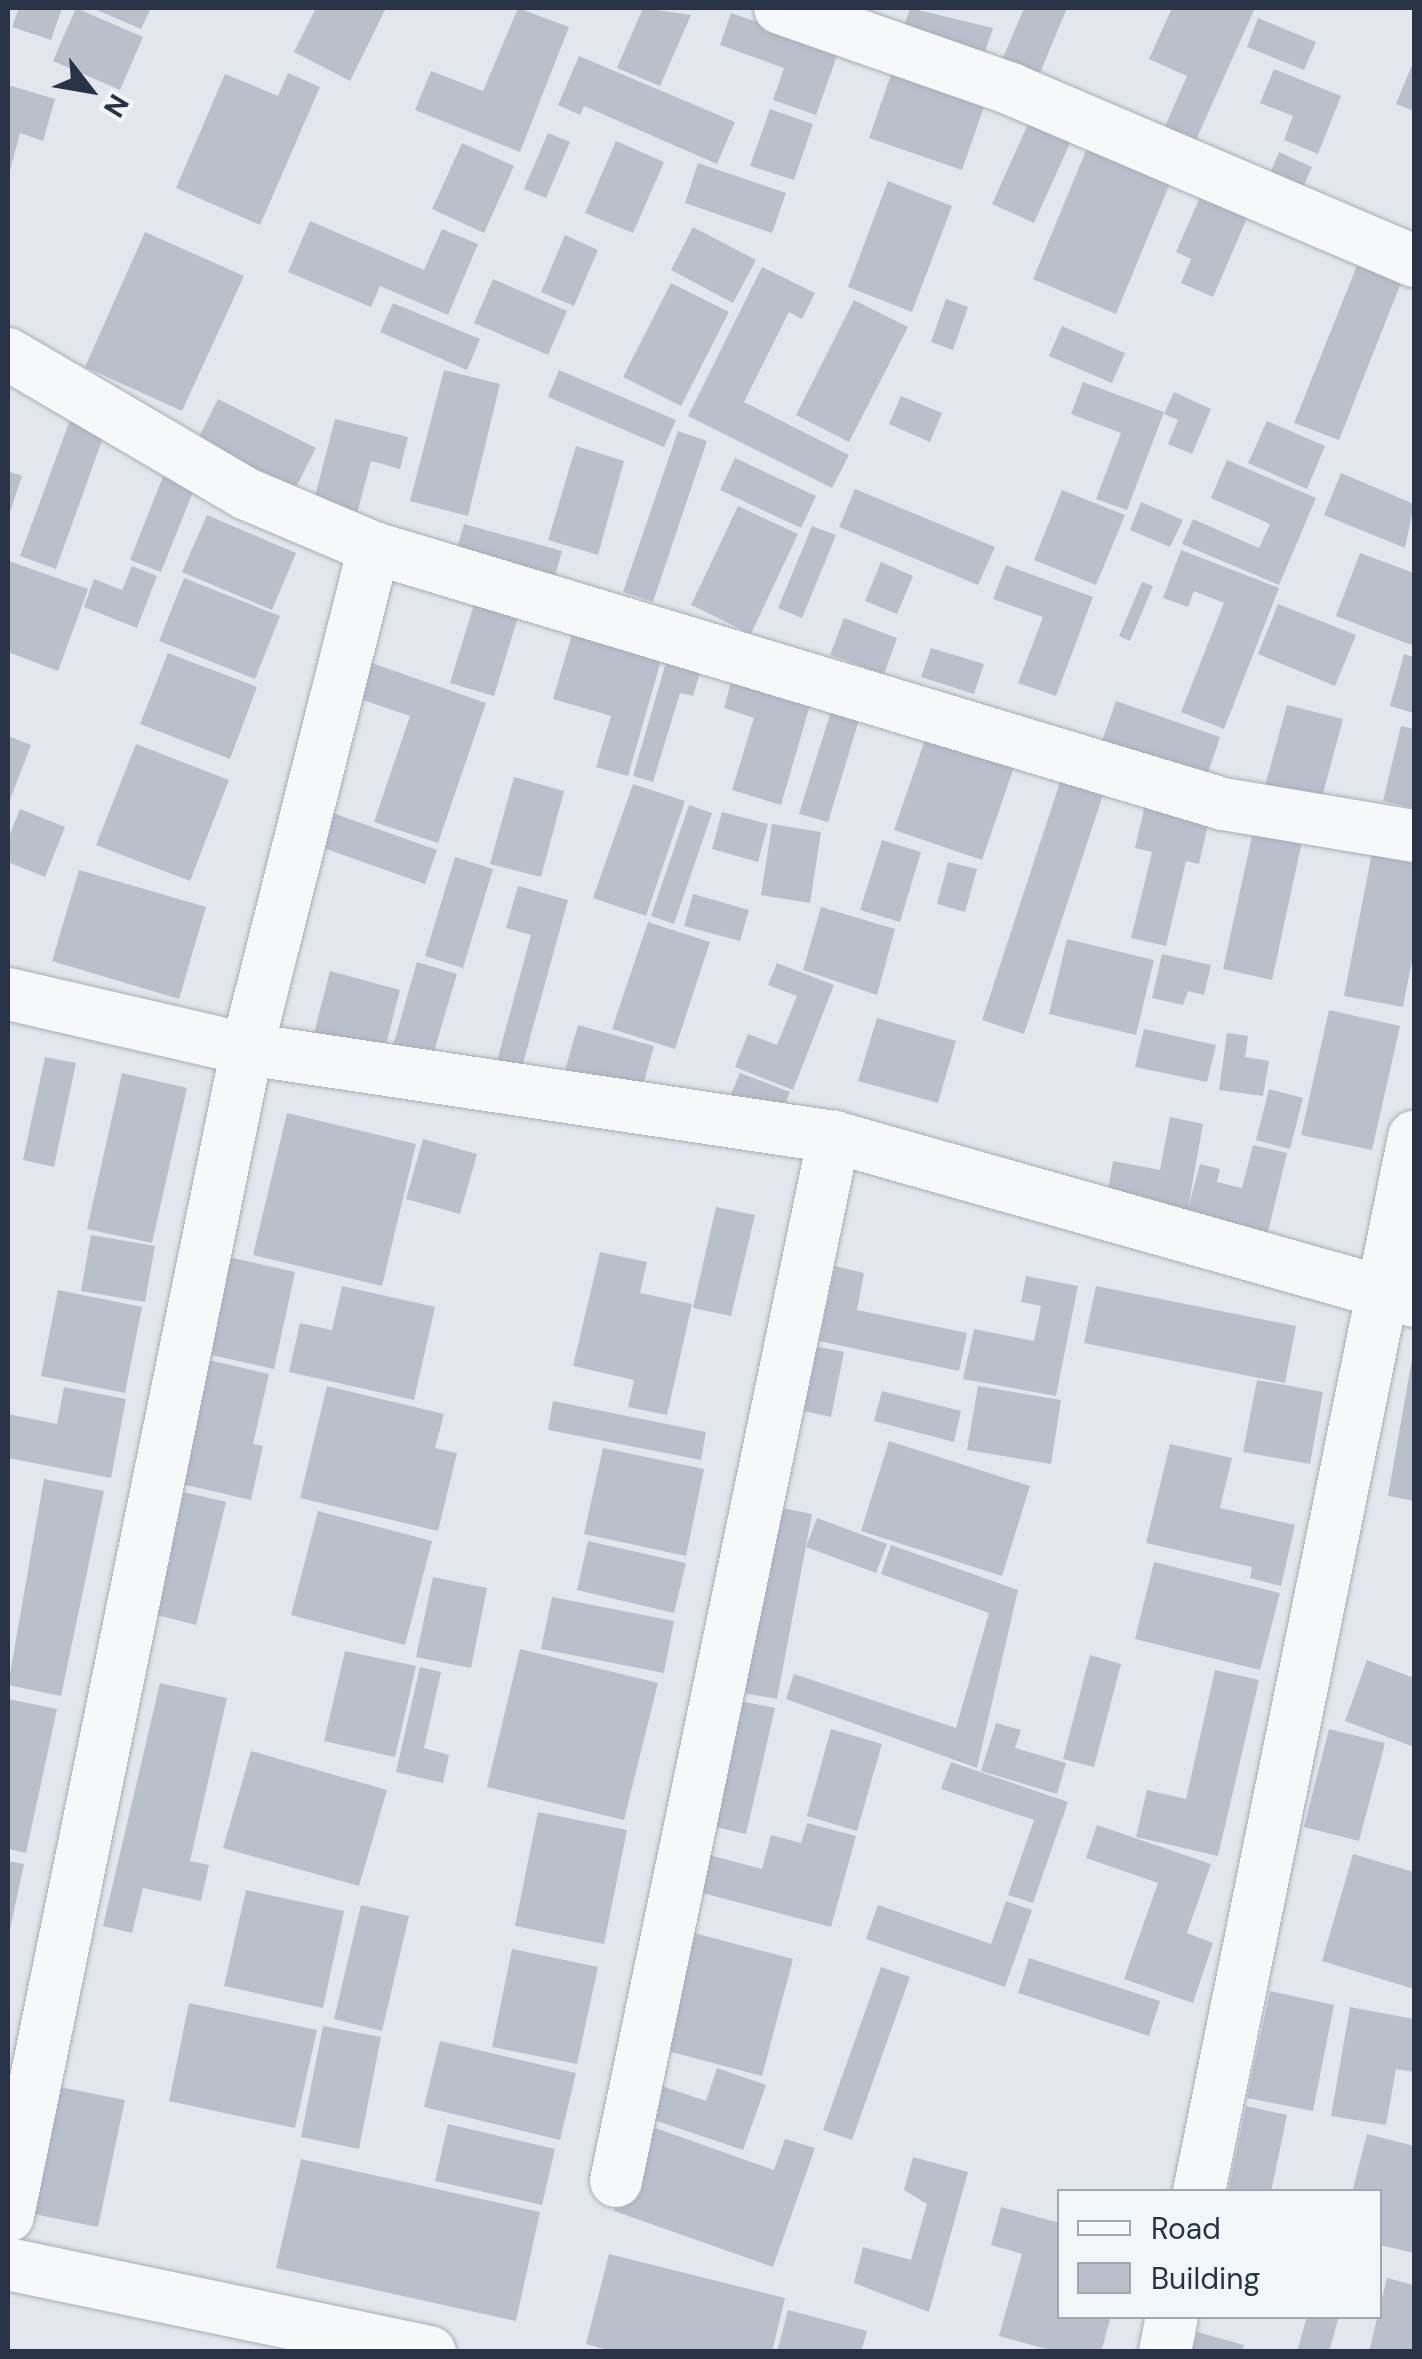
<!DOCTYPE html>
<style>
body{margin:0}
#map{position:relative;width:1422px;height:2359px;overflow:hidden;background:#e3e7ed;font-family:"DM Sans",sans-serif}
div>[style]{position:absolute}
[style*='--x']{left:calc(var(--x)*1px);top:calc(var(--y)*1px);width:calc(var(--w)*1px);rotate:calc(var(--a)*1deg)}
.building>*{inset:0;background:#bac0cb}
.roads{filter:drop-shadow(0 0 2px #a7adb8) drop-shadow(0 0 2px #a7adb8)}
.minor>*{height:52px;margin:-26px;padding:0 26px;transform-origin:26px;border-radius:26px;background:#f7f8fa}
span{translate:-50% -50%;white-space:nowrap;text-align:center;line-height:1.15;-webkit-text-stroke:10px #f3f6f9;paint-order:stroke}
.frame{position:absolute;inset:0;border:10px solid #293347;pointer-events:none}
.legend{position:absolute;left:1057px;top:2189px;width:325px;height:130px;box-sizing:border-box;background:#f3f6f9;border:2px solid #a2a8b2;margin:0;padding:12px 18px;list-style:none;font-size:30px;color:#293347}
.legend li{display:flex;align-items:center;gap:20px;height:50px}
.legend b{width:50px;border:2px solid #a2a8b2}
.north{position:absolute;left:40px;top:40px;width:100px;height:100px;-webkit-text-stroke:8px #f3f6f9;paint-order:stroke;rotate:121deg;font-size:28px;font-weight:700;line-height:40px;text-align:center;color:#293347}
.north::after{content:'';display:block;margin:auto;width:35px;height:45px;background:#293347;clip-path:polygon(50% 0,100% 100%,50% 72%,0 100%)}
</style>
<div id="map">
<div class="building">
<div style="clip-path:polygon(19px 8px,62px 8px,51px 40px,12px 27px)"></div>
<div style="clip-path:polygon(76px 8px,143px 37px,120px 90px,53px 61px)"></div>
<div style="clip-path:polygon(92px 8px,151px 8px,141px 29px)"></div>
<div style="clip-path:polygon(316px 8px,386px 8px,350px 81px,294px 52px)"></div>
<div style="clip-path:polygon(518px 8px,569px 27px,520px 152px,415px 110px,431px 71px,483px 91px)"></div>
<div style="clip-path:polygon(643px 8px,691px 15px,660px 86px,617px 68px)"></div>
<div style="clip-path:polygon(910px 8px,993px 28px,981px 63px,901px 37px)"></div>
<div style="clip-path:polygon(1024px 8px,1067px 8px,1037px 80px,1000px 65px)"></div>
<div style="clip-path:polygon(1172px 8px,1255px 8px,1191px 151px,1160px 138px,1187px 76px,1149px 59px)"></div>
<div style="clip-path:polygon(731px 13px,839px 50px,816px 115px,773px 100px,784px 68px,720px 45px)"></div>
<div style="clip-path:polygon(1258px 18px,1316px 42px,1304px 70px,1247px 47px)"></div>
<div style="clip-path:polygon(579px 56px,735px 122px,717px 164px,584px 106px,580px 115px,558px 105px)"></div>
<div style="clip-path:polygon(1412px 65px,1414px 66px,1414px 111px,1396px 104px)"></div>
<div style="clip-path:polygon(893px 69px,986px 101px,962px 170px,869px 138px)"></div>
<div style="clip-path:polygon(1274px 69px,1341px 96px,1318px 154px,1284px 140px,1293px 116px,1260px 103px)"></div>
<div style="clip-path:polygon(288px 73px,320px 87px,260px 225px,176px 188px,225px 74px,278px 96px)"></div>
<div style="clip-path:polygon(8px 85px,55px 99px,43px 141px,20px 133px,9px 174px)"></div>
<div style="clip-path:polygon(770px 109px,813px 124px,794px 180px,750px 166px)"></div>
<div style="clip-path:polygon(1033px 113px,1075px 132px,1034px 223px,992px 204px)"></div>
<div style="clip-path:polygon(548px 133px,570px 142px,546px 198px,524px 189px)"></div>
<div style="clip-path:polygon(1092px 136px,1175px 171px,1116px 314px,1033px 279px)"></div>
<div style="clip-path:polygon(616px 141px,664px 162px,633px 233px,585px 213px)"></div>
<div style="clip-path:polygon(462px 143px,514px 166px,484px 233px,432px 209px)"></div>
<div style="clip-path:polygon(1279px 152px,1312px 167px,1301px 192px,1268px 179px)"></div>
<div style="clip-path:polygon(698px 163px,786px 193px,772px 233px,685px 203px)"></div>
<div style="clip-path:polygon(888px 181px,952px 206px,912px 312px,848px 287px)"></div>
<div style="clip-path:polygon(1204px 188px,1251px 209px,1213px 297px,1181px 283px,1191px 259px,1176px 252px)"></div>
<div style="clip-path:polygon(310px 221px,424px 270px,442px 229px,478px 244px,448px 315px,380px 286px,371px 307px,288px 272px)"></div>
<div style="clip-path:polygon(693px 227px,756px 260px,733px 303px,671px 270px)"></div>
<div style="clip-path:polygon(145px 232px,244px 276px,182px 411px,85px 367px)"></div>
<div style="clip-path:polygon(565px 235px,598px 250px,574px 306px,541px 292px)"></div>
<div style="clip-path:polygon(1360px 258px,1404px 275px,1339px 440px,1294px 423px)"></div>
<div style="clip-path:polygon(762px 267px,815px 293px,802px 319px,789px 312px,744px 402px,849px 455px,832px 488px,688px 416px)"></div>
<div style="clip-path:polygon(493px 279px,567px 311px,548px 355px,474px 323px)"></div>
<div style="clip-path:polygon(671px 283px,729px 312px,681px 406px,623px 377px)"></div>
<div style="clip-path:polygon(946px 299px,968px 307px,953px 350px,931px 342px)"></div>
<div style="clip-path:polygon(854px 300px,908px 327px,849px 442px,796px 415px)"></div>
<div style="clip-path:polygon(393px 303px,480px 339px,467px 370px,380px 332px)"></div>
<div style="clip-path:polygon(1062px 326px,1125px 353px,1112px 383px,1049px 356px)"></div>
<div style="clip-path:polygon(444px 370px,500px 384px,468px 516px,410px 501px)"></div>
<div style="clip-path:polygon(559px 370px,676px 420px,664px 447px,548px 397px)"></div>
<div style="clip-path:polygon(1083px 382px,1164px 412px,1127px 510px,1096px 499px,1121px 433px,1071px 414px)"></div>
<div style="clip-path:polygon(1174px 392px,1211px 409px,1192px 454px,1168px 444px,1178px 420px,1164px 414px)"></div>
<div style="clip-path:polygon(901px 396px,942px 413px,930px 442px,889px 424px)"></div>
<div style="clip-path:polygon(218px 399px,316px 448px,293px 493px,195px 445px)"></div>
<div style="clip-path:polygon(335px 419px,408px 437px,400px 469px,371px 461px,354px 525px,310px 515px)"></div>
<div style="clip-path:polygon(70px 420px,105px 432px,56px 569px,20px 556px)"></div>
<div style="clip-path:polygon(1267px 421px,1325px 446px,1307px 489px,1248px 463px)"></div>
<div style="clip-path:polygon(678px 431px,707px 441px,653px 602px,623px 592px)"></div>
<div style="clip-path:polygon(576px 446px,624px 461px,598px 555px,548px 540px)"></div>
<div style="clip-path:polygon(735px 458px,816px 496px,801px 528px,720px 490px)"></div>
<div style="clip-path:polygon(1227px 460px,1316px 498px,1279px 585px,1182px 544px,1193px 519px,1259px 548px,1270px 524px,1211px 498px)"></div>
<div style="clip-path:polygon(166px 469px,197px 482px,161px 572px,130px 560px)"></div>
<div style="clip-path:polygon(8px 471px,22px 476px,8px 518px)"></div>
<div style="clip-path:polygon(1341px 473px,1414px 504px,1405px 548px,1324px 515px)"></div>
<div style="clip-path:polygon(855px 489px,995px 547px,978px 585px,839px 527px)"></div>
<div style="clip-path:polygon(1062px 490px,1125px 515px,1096px 585px,1034px 560px)"></div>
<div style="clip-path:polygon(1141px 502px,1183px 520px,1170px 547px,1130px 530px)"></div>
<div style="clip-path:polygon(738px 506px,798px 534px,751px 634px,691px 605px)"></div>
<div style="clip-path:polygon(207px 515px,296px 553px,272px 610px,182px 572px)"></div>
<div style="clip-path:polygon(464px 524px,562px 551px,553px 583px,455px 555px)"></div>
<div style="clip-path:polygon(812px 526px,836px 535px,802px 618px,778px 608px)"></div>
<div style="clip-path:polygon(1181px 550px,1279px 588px,1224px 729px,1181px 712px,1224px 603px,1194px 591px,1188px 607px,1163px 598px)"></div>
<div style="clip-path:polygon(1360px 553px,1414px 573px,1414px 646px,1336px 616px)"></div>
<div style="clip-path:polygon(9px 561px,88px 589px,58px 671px,8px 652px)"></div>
<div style="clip-path:polygon(881px 562px,913px 576px,897px 614px,865px 601px)"></div>
<div style="clip-path:polygon(1006px 565px,1093px 597px,1056px 696px,1018px 683px,1043px 617px,993px 599px)"></div>
<div style="clip-path:polygon(132px 566px,157px 576px,137px 628px,84px 607px,94px 579px,122px 590px)"></div>
<div style="clip-path:polygon(184px 578px,280px 616px,255px 679px,159px 641px)"></div>
<div style="clip-path:polygon(1142px 582px,1153px 586px,1130px 641px,1119px 636px)"></div>
<div style="clip-path:polygon(474px 604px,518px 617px,494px 696px,450px 683px)"></div>
<div style="clip-path:polygon(1278px 604px,1356px 635px,1335px 686px,1258px 654px)"></div>
<div style="clip-path:polygon(844px 618px,897px 638px,884px 674px,830px 655px)"></div>
<div style="clip-path:polygon(573px 631px,662px 657px,628px 776px,596px 767px,611px 716px,553px 699px)"></div>
<div style="clip-path:polygon(931px 648px,984px 664px,974px 694px,921px 677px)"></div>
<div style="clip-path:polygon(669px 652px,703px 662px,693px 696px,680px 693px,653px 782px,633px 776px)"></div>
<div style="clip-path:polygon(168px 653px,257px 687px,230px 759px,140px 724px)"></div>
<div style="clip-path:polygon(1404px 654px,1414px 657px,1414px 713px,1390px 706px)"></div>
<div style="clip-path:polygon(366px 661px,486px 703px,438px 843px,374px 822px,410px 716px,354px 697px)"></div>
<div style="clip-path:polygon(733px 674px,812px 698px,781px 805px,732px 790px,754px 718px,724px 708px)"></div>
<div style="clip-path:polygon(834px 701px,862px 710px,828px 822px,799px 814px)"></div>
<div style="clip-path:polygon(1116px 701px,1220px 737px,1207px 776px,1102px 741px)"></div>
<div style="clip-path:polygon(1287px 705px,1343px 719px,1321px 801px,1265px 786px)"></div>
<div style="clip-path:polygon(1401px 726px,1414px 729px,1414px 808px,1383px 801px)"></div>
<div style="clip-path:polygon(928px 731px,1016px 761px,982px 860px,894px 830px)"></div>
<div style="clip-path:polygon(8px 736px,31px 745px,8px 805px)"></div>
<div style="clip-path:polygon(136px 744px,229px 780px,190px 881px,96px 845px)"></div>
<div style="clip-path:polygon(1063px 773px,1106px 786px,1024px 1034px,982px 1020px)"></div>
<div style="clip-path:polygon(514px 777px,564px 791px,541px 877px,490px 864px)"></div>
<div style="clip-path:polygon(633px 784px,685px 801px,646px 916px,593px 898px)"></div>
<div style="clip-path:polygon(1147px 796px,1211px 811px,1199px 864px,1186px 861px,1166px 946px,1131px 938px,1152px 852px,1135px 848px)"></div>
<div style="clip-path:polygon(689px 805px,712px 813px,674px 924px,651px 916px)"></div>
<div style="clip-path:polygon(20px 809px,65px 827px,45px 877px,8px 862px,8px 839px)"></div>
<div style="clip-path:polygon(327px 811px,437px 850px,425px 884px,315px 845px)"></div>
<div style="clip-path:polygon(722px 812px,768px 824px,758px 862px,712px 849px)"></div>
<div style="clip-path:polygon(772px 824px,821px 832px,810px 903px,761px 895px)"></div>
<div style="clip-path:polygon(1254px 827px,1303px 837px,1272px 980px,1223px 969px)"></div>
<div style="clip-path:polygon(882px 840px,921px 852px,900px 922px,860px 910px)"></div>
<div style="clip-path:polygon(1374px 843px,1414px 851px,1414px 950px,1403px 1007px,1344px 996px)"></div>
<div style="clip-path:polygon(455px 857px,493px 869px,463px 968px,425px 956px)"></div>
<div style="clip-path:polygon(948px 862px,977px 869px,965px 912px,937px 904px)"></div>
<div style="clip-path:polygon(79px 870px,206px 907px,179px 999px,52px 961px)"></div>
<div style="clip-path:polygon(518px 886px,568px 900px,522px 1067px,497px 1061px,531px 935px,506px 928px)"></div>
<div style="clip-path:polygon(693px 894px,749px 910px,740px 941px,684px 926px)"></div>
<div style="clip-path:polygon(821px 907px,895px 929px,877px 995px,803px 970px)"></div>
<div style="clip-path:polygon(648px 922px,710px 942px,675px 1049px,612px 1029px)"></div>
<div style="clip-path:polygon(1067px 939px,1154px 960px,1136px 1035px,1049px 1014px)"></div>
<div style="clip-path:polygon(1162px 954px,1211px 965px,1204px 995px,1188px 991px,1183px 1005px,1152px 998px)"></div>
<div style="clip-path:polygon(417px 962px,457px 974px,432px 1058px,393px 1046px)"></div>
<div style="clip-path:polygon(777px 963px,834px 985px,793px 1090px,735px 1067px,748px 1034px,777px 1045px,797px 996px,768px 985px)"></div>
<div style="clip-path:polygon(330px 971px,400px 990px,382px 1060px,312px 1041px)"></div>
<div style="clip-path:polygon(1329px 1010px,1400px 1026px,1372px 1150px,1301px 1135px)"></div>
<div style="clip-path:polygon(877px 1018px,956px 1041px,938px 1103px,858px 1081px)"></div>
<div style="clip-path:polygon(578px 1025px,654px 1046px,640px 1096px,564px 1074px)"></div>
<div style="clip-path:polygon(1144px 1029px,1216px 1045px,1207px 1082px,1135px 1067px)"></div>
<div style="clip-path:polygon(1227px 1033px,1248px 1036px,1245px 1057px,1269px 1061px,1263px 1096px,1219px 1090px)"></div>
<div style="clip-path:polygon(45px 1057px,76px 1063px,54px 1167px,23px 1160px)"></div>
<div style="clip-path:polygon(122px 1073px,187px 1088px,152px 1243px,87px 1229px)"></div>
<div style="clip-path:polygon(740px 1073px,790px 1092px,778px 1121px,728px 1101px)"></div>
<div style="clip-path:polygon(1269px 1089px,1303px 1098px,1290px 1149px,1256px 1140px)"></div>
<div style="clip-path:polygon(287px 1113px,416px 1144px,382px 1286px,253px 1255px)"></div>
<div style="clip-path:polygon(1170px 1117px,1203px 1124px,1188px 1208px,1200px 1164px,1220px 1169px,1217px 1182px,1242px 1188px,1253px 1145px,1287px 1153px,1268px 1232px,1106px 1202px,1113px 1161px,1160px 1170px)"></div>
<div style="clip-path:polygon(423px 1139px,477px 1154px,460px 1214px,406px 1199px)"></div>
<div style="clip-path:polygon(716px 1207px,755px 1215px,731px 1316px,693px 1308px)"></div>
<div style="clip-path:polygon(91px 1235px,155px 1246px,145px 1302px,81px 1291px)"></div>
<div style="clip-path:polygon(600px 1252px,647px 1262px,640px 1293px,692px 1304px,667px 1415px,628px 1407px,634px 1380px,573px 1366px)"></div>
<div style="clip-path:polygon(228px 1257px,295px 1272px,274px 1369px,207px 1354px)"></div>
<div style="clip-path:polygon(835px 1266px,864px 1273px,857px 1310px,967px 1333px,959px 1371px,819px 1341px)"></div>
<div style="clip-path:polygon(1026px 1276px,1078px 1286px,1056px 1396px,963px 1379px,974px 1329px,1034px 1341px,1041px 1306px,1021px 1302px)"></div>
<div style="clip-path:polygon(342px 1286px,435px 1307px,414px 1400px,289px 1372px,300px 1323px,332px 1330px)"></div>
<div style="clip-path:polygon(1096px 1286px,1296px 1326px,1285px 1383px,1084px 1343px)"></div>
<div style="clip-path:polygon(58px 1290px,142px 1307px,125px 1393px,41px 1376px)"></div>
<div style="clip-path:polygon(810px 1345px,844px 1352px,831px 1417px,796px 1409px)"></div>
<div style="clip-path:polygon(1413px 1353px,1414px 1353px,1414px 1501px,1388px 1496px)"></div>
<div style="clip-path:polygon(209px 1360px,269px 1374px,253px 1444px,263px 1446px,251px 1500px,182px 1484px)"></div>
<div style="clip-path:polygon(1257px 1380px,1323px 1392px,1310px 1464px,1243px 1452px)"></div>
<div style="clip-path:polygon(327px 1386px,444px 1414px,435px 1448px,457px 1453px,438px 1531px,300px 1498px)"></div>
<div style="clip-path:polygon(978px 1386px,1061px 1400px,1051px 1464px,967px 1450px)"></div>
<div style="clip-path:polygon(64px 1387px,126px 1399px,111px 1478px,8px 1458px,8px 1414px,57px 1424px)"></div>
<div style="clip-path:polygon(882px 1391px,961px 1411px,954px 1442px,874px 1421px)"></div>
<div style="clip-path:polygon(553px 1401px,706px 1432px,701px 1460px,548px 1430px)"></div>
<div style="clip-path:polygon(889px 1441px,1030px 1486px,1002px 1576px,861px 1531px)"></div>
<div style="clip-path:polygon(1170px 1444px,1232px 1458px,1220px 1508px,1295px 1525px,1281px 1586px,1250px 1578px,1252px 1567px,1146px 1543px)"></div>
<div style="clip-path:polygon(603px 1448px,704px 1469px,686px 1556px,584px 1534px)"></div>
<div style="clip-path:polygon(44px 1479px,104px 1491px,61px 1696px,8px 1685px)"></div>
<div style="clip-path:polygon(184px 1492px,226px 1502px,196px 1625px,153px 1614px)"></div>
<div style="clip-path:polygon(773px 1506px,812px 1514px,777px 1699px,738px 1692px)"></div>
<div style="clip-path:polygon(318px 1511px,432px 1541px,405px 1645px,291px 1615px)"></div>
<div style="clip-path:polygon(817px 1518px,887px 1544px,876px 1573px,806px 1547px)"></div>
<div style="clip-path:polygon(588px 1541px,686px 1563px,674px 1613px,577px 1590px)"></div>
<div style="clip-path:polygon(891px 1545px,1018px 1590px,977px 1768px,786px 1699px,794px 1674px,956px 1728px,989px 1613px,881px 1574px)"></div>
<div style="clip-path:polygon(1154px 1562px,1280px 1593px,1260px 1670px,1135px 1639px)"></div>
<div style="clip-path:polygon(433px 1577px,487px 1588px,471px 1668px,416px 1657px)"></div>
<div style="clip-path:polygon(552px 1597px,674px 1621px,664px 1673px,541px 1649px)"></div>
<div style="clip-path:polygon(520px 1649px,658px 1683px,624px 1820px,487px 1787px)"></div>
<div style="clip-path:polygon(345px 1651px,416px 1666px,395px 1757px,324px 1741px)"></div>
<div style="clip-path:polygon(1090px 1655px,1121px 1664px,1094px 1767px,1063px 1759px)"></div>
<div style="clip-path:polygon(1367px 1660px,1414px 1678px,1414px 1747px,1345px 1721px)"></div>
<div style="clip-path:polygon(420px 1667px,441px 1672px,424px 1748px,449px 1755px,443px 1783px,396px 1772px)"></div>
<div style="clip-path:polygon(1215px 1670px,1259px 1680px,1218px 1856px,1136px 1837px,1147px 1790px,1186px 1799px)"></div>
<div style="clip-path:polygon(160px 1683px,227px 1698px,190px 1861px,209px 1865px,201px 1901px,143px 1888px,132px 1933px,103px 1926px)"></div>
<div style="clip-path:polygon(8px 1699px,57px 1709px,26px 1853px,8px 1849px)"></div>
<div style="clip-path:polygon(736px 1700px,775px 1708px,746px 1834px,707px 1825px)"></div>
<div style="clip-path:polygon(996px 1723px,1021px 1730px,1015px 1748px,1066px 1763px,1057px 1794px,981px 1771px)"></div>
<div style="clip-path:polygon(831px 1729px,882px 1744px,857px 1831px,807px 1816px)"></div>
<div style="clip-path:polygon(1329px 1729px,1385px 1743px,1359px 1841px,1304px 1827px)"></div>
<div style="clip-path:polygon(251px 1751px,387px 1790px,359px 1886px,223px 1848px)"></div>
<div style="clip-path:polygon(951px 1762px,1068px 1802px,1033px 1903px,1008px 1895px,1034px 1820px,941px 1789px)"></div>
<div style="clip-path:polygon(538px 1812px,627px 1830px,604px 1944px,515px 1926px)"></div>
<div style="clip-path:polygon(807px 1823px,856px 1836px,831px 1927px,699px 1892px,709px 1855px,762px 1869px,771px 1835px,801px 1843px)"></div>
<div style="clip-path:polygon(1097px 1825px,1211px 1864px,1187px 1933px,1213px 1943px,1193px 2003px,1124px 1979px,1158px 1883px,1086px 1858px)"></div>
<div style="clip-path:polygon(1353px 1854px,1414px 1872px,1414px 1989px,1322px 1961px)"></div>
<div style="clip-path:polygon(8px 1861px,24px 1864px,9px 1934px,8px 1934px)"></div>
<div style="clip-path:polygon(246px 1890px,344px 1911px,323px 2008px,224px 1986px)"></div>
<div style="clip-path:polygon(1006px 1901px,1032px 1910px,1005px 1987px,866px 1939px,878px 1905px,991px 1944px)"></div>
<div style="clip-path:polygon(361px 1905px,409px 1916px,382px 2031px,334px 2019px)"></div>
<div style="clip-path:polygon(694px 1933px,793px 1959px,762px 2076px,664px 2050px)"></div>
<div style="clip-path:polygon(512px 1949px,598px 1967px,577px 2064px,492px 2047px)"></div>
<div style="clip-path:polygon(1029px 1958px,1160px 2001px,1149px 2036px,1018px 1993px)"></div>
<div style="clip-path:polygon(881px 1967px,910px 1977px,852px 2140px,823px 2130px)"></div>
<div style="clip-path:polygon(1270px 1991px,1334px 2005px,1313px 2111px,1247px 2098px)"></div>
<div style="clip-path:polygon(189px 2003px,317px 2030px,295px 2128px,169px 2101px)"></div>
<div style="clip-path:polygon(1350px 2007px,1414px 2019px,1414px 2072px,1396px 2069px,1386px 2125px,1331px 2116px)"></div>
<div style="clip-path:polygon(323px 2026px,381px 2037px,359px 2149px,301px 2137px)"></div>
<div style="clip-path:polygon(440px 2041px,576px 2073px,560px 2140px,424px 2107px)"></div>
<div style="clip-path:polygon(717px 2068px,766px 2085px,743px 2150px,642px 2116px,653px 2083px,706px 2101px)"></div>
<div style="clip-path:polygon(55px 2086px,125px 2100px,98px 2227px,29px 2213px)"></div>
<div style="clip-path:polygon(1246px 2106px,1287px 2115px,1271px 2192px,1228px 2192px)"></div>
<div style="clip-path:polygon(448px 2124px,555px 2149px,542px 2205px,435px 2181px)"></div>
<div style="clip-path:polygon(644px 2124px,774px 2170px,785px 2139px,815px 2148px,773px 2267px,614px 2211px)"></div>
<div style="clip-path:polygon(1367px 2134px,1414px 2146px,1414px 2253px,1380px 2245px,1380px 2192px,1352px 2192px)"></div>
<div style="clip-path:polygon(913px 2157px,968px 2172px,929px 2312px,854px 2283px,863px 2247px,911px 2260px,927px 2204px,904px 2190px)"></div>
<div style="clip-path:polygon(301px 2159px,540px 2212px,516px 2321px,276px 2268px)"></div>
<div style="clip-path:polygon(1001px 2207px,1060px 2223px,1060px 2316px,1111px 2316px,1101px 2352px,1057px 2352px,999px 2336px,1022px 2254px,991px 2245px)"></div>
<div style="clip-path:polygon(609px 2254px,785px 2298px,772px 2352px,615px 2352px,586px 2344px)"></div>
<div style="clip-path:polygon(1387px 2278px,1414px 2285px,1414px 2352px,1369px 2352px)"></div>
<div style="clip-path:polygon(788px 2310px,867px 2331px,861px 2352px,777px 2352px)"></div>
<div style="clip-path:polygon(1307px 2316px,1339px 2316px,1329px 2352px,1297px 2352px)"></div>
<div style="clip-path:polygon(1197px 2332px,1244px 2345px,1242px 2352px,1192px 2352px)"></div>
</div>
<div class="roads">
<div class="minor">
<div style="--x:780;--y:8;--w:245;--a:19.3"></div>
<div style="--x:1011;--y:89;--w:438;--a:23.1"></div>
<div style="--x:8;--y:354;--w:277;--a:30.4"></div>
<div style="--x:247;--y:494;--w:138;--a:23"></div>
<div style="--x:374;--y:548;--w:887;--a:16.78"></div>
<div style="--x:1223;--y:804;--w:194;--a:9.5"></div>
<div style="--x:8;--y:994;--w:245;--a:13"></div>
<div style="--x:247;--y:1049;--w:594;--a:8.53"></div>
<div style="--x:834;--y:1137;--w:603;--a:15.79"></div>
<div style="--x:616;--y:2181;--w:1067;--a:-78.21"></div>
<div style="--x:1199;--y:2192;--w:1077;--a:-78.48"></div>
<div style="--x:8;--y:2216;--w:1191;--a:-78.43"></div>
<div style="--x:247;--y:1049;--w:517;--a:-75.78"></div>
<div style="--x:8;--y:2264;--w:431;--a:11.8"></div>
<div style="--x:1165;--y:2352;--w:37;--a:-79"></div>
</div>
</div>
<div class="frame"></div>
<ul class="legend">
<li><b style="height:12px;background:#f7f8fa"></b>Road</li>
<li><b style="height:28px;background:#bac0cb"></b>Building</li>
</ul>
<div class="north">N</div>
</div>
